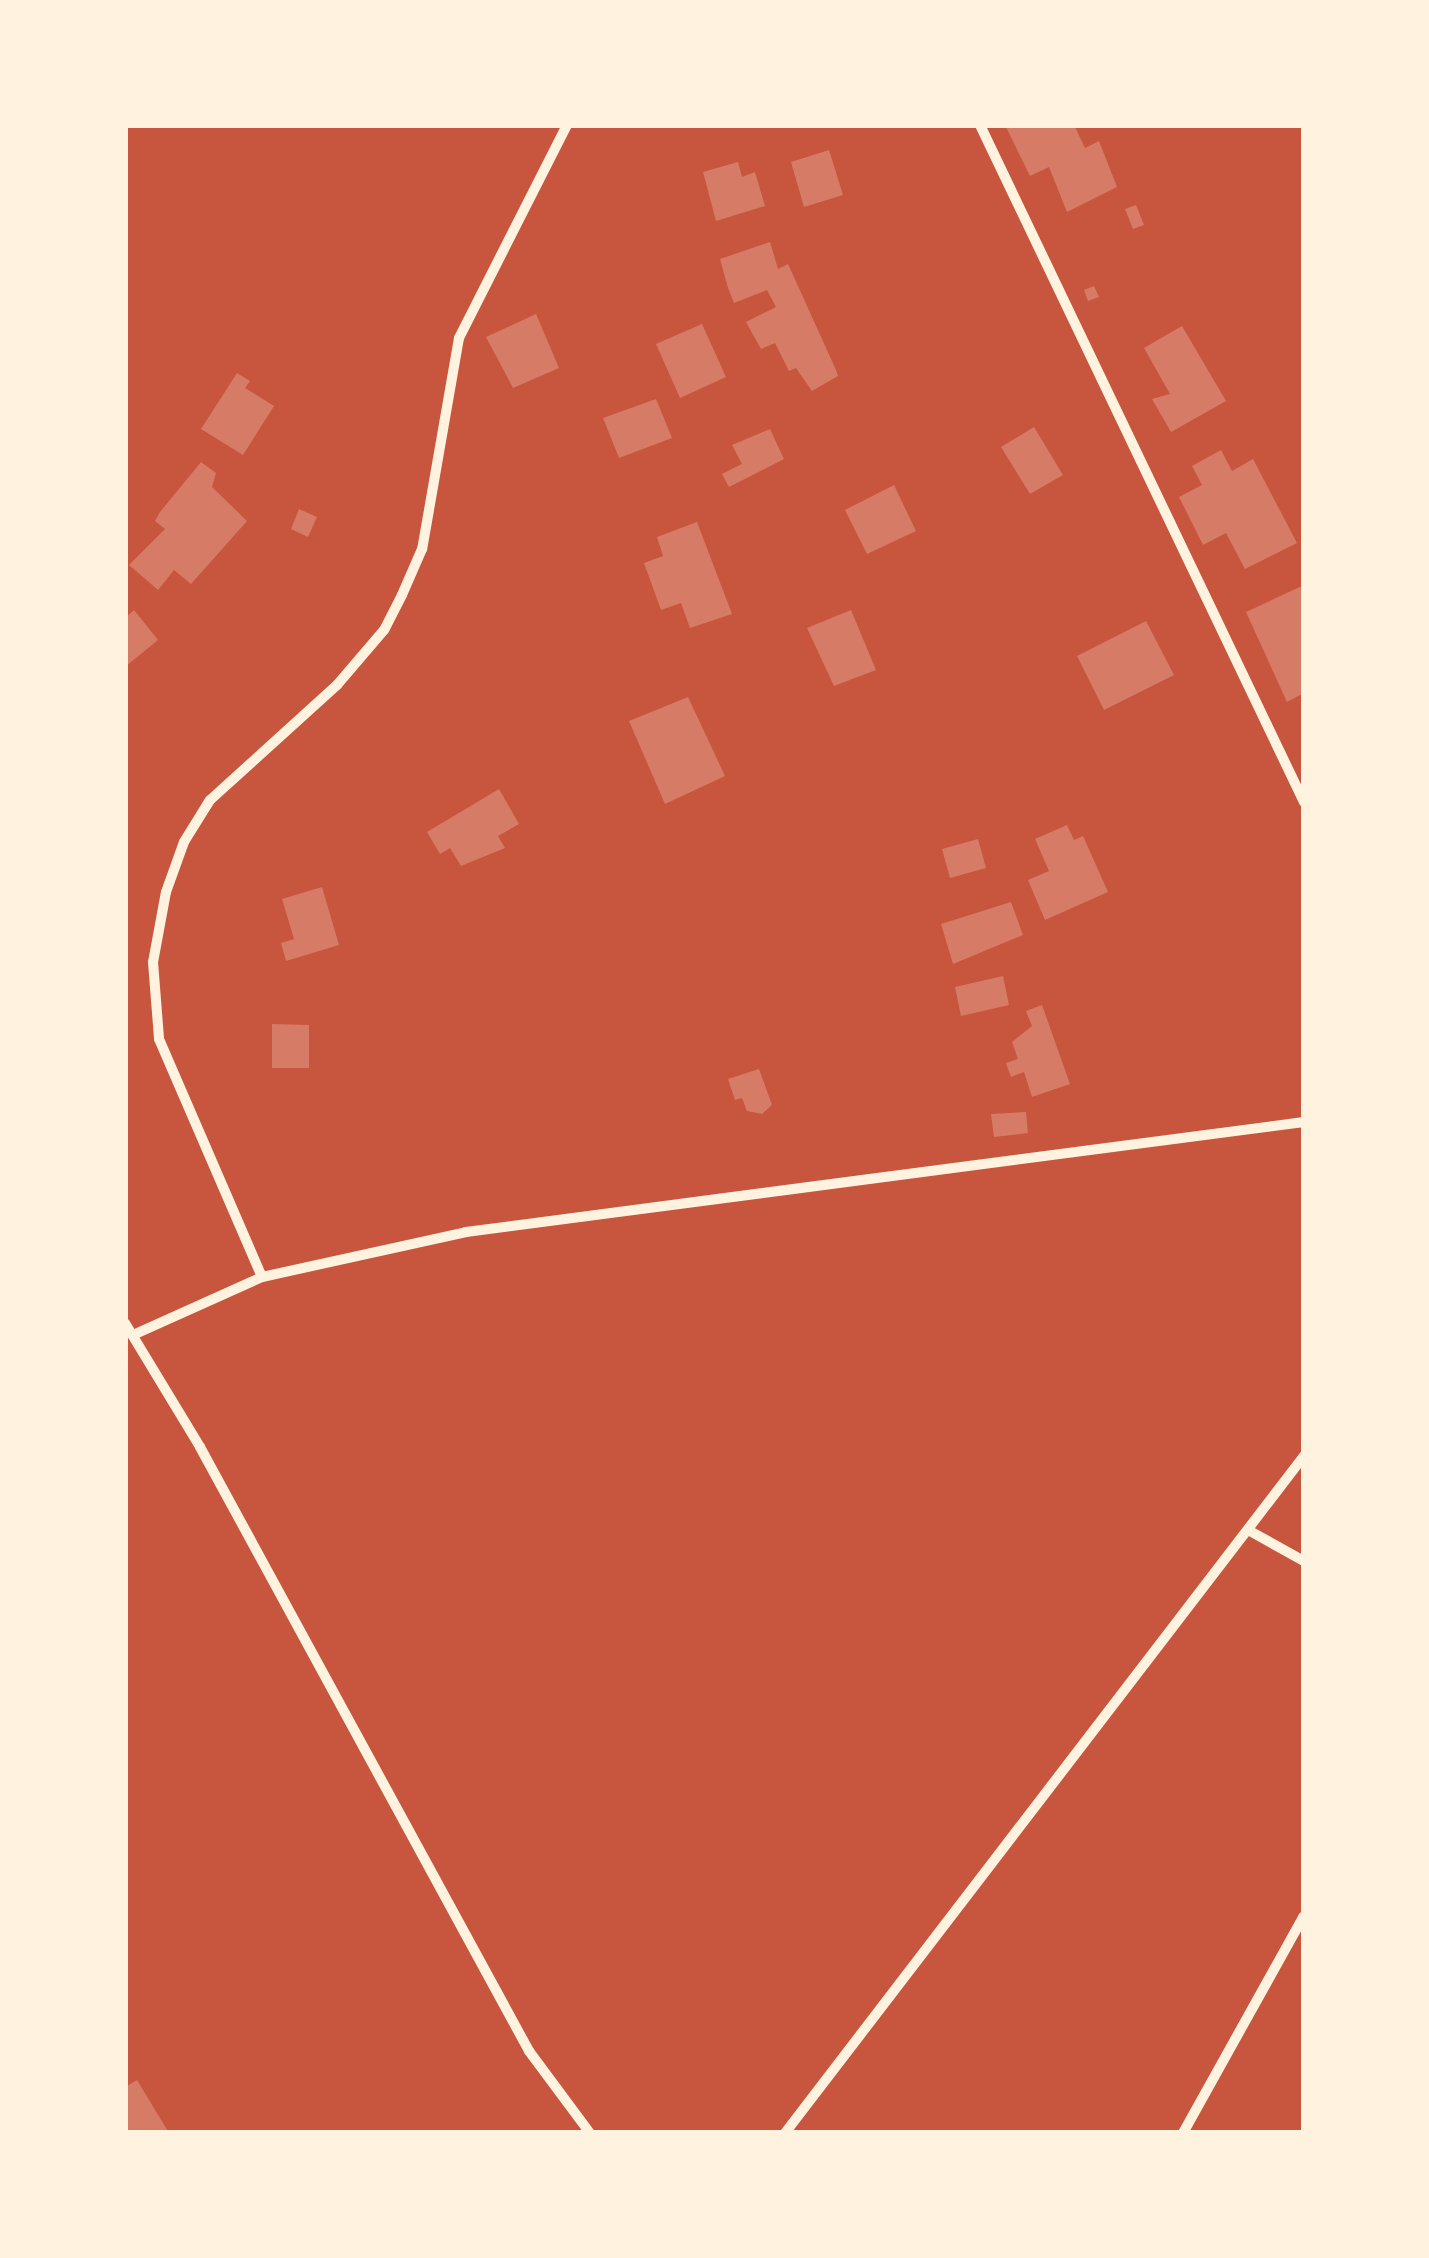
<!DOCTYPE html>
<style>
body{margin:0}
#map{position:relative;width:1429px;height:2258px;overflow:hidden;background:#c8553d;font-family:"Archivo Narrow",sans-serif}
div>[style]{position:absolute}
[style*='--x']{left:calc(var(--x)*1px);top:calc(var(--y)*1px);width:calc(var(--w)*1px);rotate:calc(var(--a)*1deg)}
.building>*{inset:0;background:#d67c66}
.minor>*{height:10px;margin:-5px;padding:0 5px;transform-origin:5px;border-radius:5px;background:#fff3e0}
span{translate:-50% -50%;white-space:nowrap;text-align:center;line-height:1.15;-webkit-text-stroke:8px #fff3e0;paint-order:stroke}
.frame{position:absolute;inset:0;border:128px solid #fff3e0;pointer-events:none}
</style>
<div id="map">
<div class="building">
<div style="clip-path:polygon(1005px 125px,1074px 125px,1085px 148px,1099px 141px,1117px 187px,1067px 212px,1049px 167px,1030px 176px)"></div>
<div style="clip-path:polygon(829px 150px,843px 195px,804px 207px,791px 162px)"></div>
<div style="clip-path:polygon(738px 162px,742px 177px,755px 172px,765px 206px,716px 221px,703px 172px)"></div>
<div style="clip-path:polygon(1136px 205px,1144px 225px,1133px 229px,1125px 209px)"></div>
<div style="clip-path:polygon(770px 242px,778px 269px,788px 264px,836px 370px,838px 376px,812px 391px,796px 368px,789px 371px,775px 343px,761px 349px,746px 322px,776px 307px,767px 290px,734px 303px,728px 288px,720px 259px)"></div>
<div style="clip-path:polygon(1094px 286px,1099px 297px,1088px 301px,1084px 290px)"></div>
<div style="clip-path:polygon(536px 314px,559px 368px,513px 388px,486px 337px)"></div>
<div style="clip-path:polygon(702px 324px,726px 377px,680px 398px,656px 344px)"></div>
<div style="clip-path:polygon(1182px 326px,1226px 401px,1171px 432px,1152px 399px,1170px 394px,1144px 348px)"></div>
<div style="clip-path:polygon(237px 373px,250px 381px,245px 388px,274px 406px,243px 455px,201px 429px)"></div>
<div style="clip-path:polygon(656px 399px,672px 438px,619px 458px,603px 418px)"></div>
<div style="clip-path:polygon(1034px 427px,1063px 475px,1030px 494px,1001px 447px)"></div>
<div style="clip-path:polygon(770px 429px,784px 459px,729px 487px,722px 474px,742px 464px,732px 445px)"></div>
<div style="clip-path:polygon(1221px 450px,1232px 471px,1253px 459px,1297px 543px,1245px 569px,1226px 533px,1203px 545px,1179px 497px,1202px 485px,1192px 466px)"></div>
<div style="clip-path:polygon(201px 462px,216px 473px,212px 487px,247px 521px,191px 584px,174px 570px,158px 590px,129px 565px,165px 529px,155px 521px,160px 512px)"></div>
<div style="clip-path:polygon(894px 485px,916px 531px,867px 554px,845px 510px)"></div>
<div style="clip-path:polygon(299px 509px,317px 517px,308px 537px,291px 529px)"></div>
<div style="clip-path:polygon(697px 522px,732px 614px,690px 628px,681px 603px,661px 610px,644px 563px,663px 556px,657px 537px)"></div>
<div style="clip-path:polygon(1304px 585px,1304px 693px,1287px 702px,1246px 612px)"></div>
<div style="clip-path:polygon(134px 610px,158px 640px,125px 667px,125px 618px)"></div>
<div style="clip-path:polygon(851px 610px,876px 670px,834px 686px,807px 628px)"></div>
<div style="clip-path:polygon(1146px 621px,1174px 675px,1104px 710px,1077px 656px)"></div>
<div style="clip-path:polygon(688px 697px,725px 776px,665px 804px,629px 721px)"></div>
<div style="clip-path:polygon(499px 789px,519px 824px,498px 836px,505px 848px,461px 866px,450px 848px,440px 854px,427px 832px)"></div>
<div style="clip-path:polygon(1067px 825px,1074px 840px,1083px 836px,1108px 892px,1045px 920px,1028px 880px,1049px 871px,1035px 839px)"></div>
<div style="clip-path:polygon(978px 839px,986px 868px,950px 878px,942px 849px)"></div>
<div style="clip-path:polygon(322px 887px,339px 945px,286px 961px,281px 943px,294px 939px,282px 899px)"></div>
<div style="clip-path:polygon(1011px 902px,1023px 935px,953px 964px,941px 924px)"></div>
<div style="clip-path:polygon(1003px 976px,1009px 1005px,961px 1016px,955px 987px)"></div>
<div style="clip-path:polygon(1042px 1005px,1070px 1084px,1032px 1097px,1024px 1072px,1011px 1077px,1006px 1063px,1018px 1059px,1012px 1042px,1032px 1026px,1026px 1011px)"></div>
<div style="clip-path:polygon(272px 1024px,309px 1025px,309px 1068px,272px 1068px)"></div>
<div style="clip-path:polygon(759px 1069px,772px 1105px,762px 1114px,747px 1111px,742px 1098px,735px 1100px,728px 1079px)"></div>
<div style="clip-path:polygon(1026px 1112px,1028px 1133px,994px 1137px,991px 1114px)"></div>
<div style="clip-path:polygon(137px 2080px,169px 2133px,125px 2133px,125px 2087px)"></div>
</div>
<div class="minor">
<div style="--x:567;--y:125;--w:239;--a:116.9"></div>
<div style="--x:459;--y:338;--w:214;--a:99.9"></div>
<div style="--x:422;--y:549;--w:50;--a:113.5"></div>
<div style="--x:402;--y:595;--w:39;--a:117"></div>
<div style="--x:384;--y:630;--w:72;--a:130.5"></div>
<div style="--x:337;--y:685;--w:171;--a:137.8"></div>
<div style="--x:210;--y:800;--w:49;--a:121.8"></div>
<div style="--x:184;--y:842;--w:53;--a:109.8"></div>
<div style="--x:166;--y:892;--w:71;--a:100.5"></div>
<div style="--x:153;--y:962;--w:77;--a:85.5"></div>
<div style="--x:159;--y:1039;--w:259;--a:66.6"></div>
<div style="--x:262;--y:1277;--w:209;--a:-12.4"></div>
<div style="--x:466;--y:1232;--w:845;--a:-7.48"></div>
<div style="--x:980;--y:125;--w:751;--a:64.43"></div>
<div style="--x:125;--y:1323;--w:145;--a:58.8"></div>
<div style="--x:200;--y:1447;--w:688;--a:61.42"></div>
<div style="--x:529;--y:2051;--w:102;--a:53.4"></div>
<div style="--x:133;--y:1335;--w:141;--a:-24.2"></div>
<div style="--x:1248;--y:1530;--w:64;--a:29"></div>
<div style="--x:785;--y:2133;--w:853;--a:-52.53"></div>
<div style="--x:1183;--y:2133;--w:248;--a:-60.9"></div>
</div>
<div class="frame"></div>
</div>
